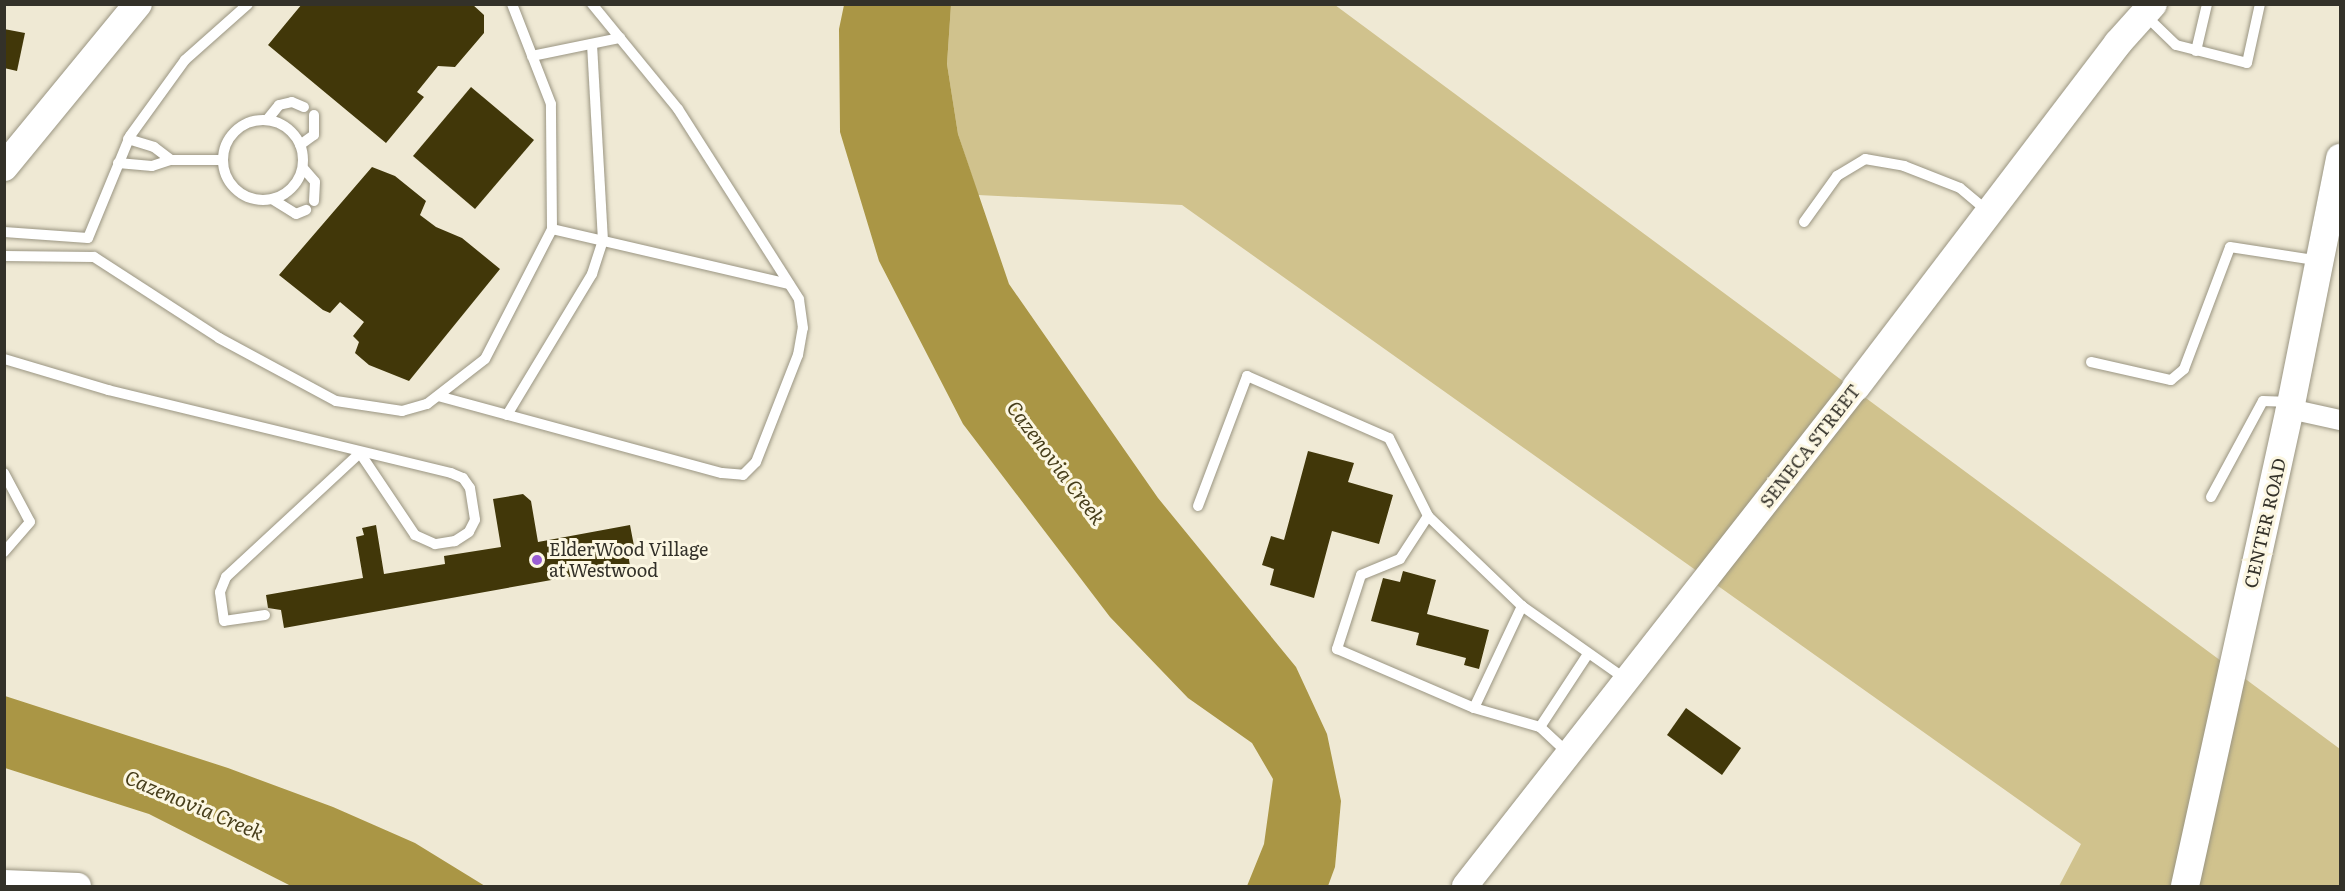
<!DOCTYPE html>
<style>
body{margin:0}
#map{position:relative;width:2345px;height:891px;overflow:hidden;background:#efe9d4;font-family:Literata,serif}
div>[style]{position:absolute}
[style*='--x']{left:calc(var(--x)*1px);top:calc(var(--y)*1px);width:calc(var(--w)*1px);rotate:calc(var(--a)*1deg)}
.green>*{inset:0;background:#d0c28d}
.water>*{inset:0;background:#aa9645}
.building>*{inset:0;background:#413709}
.roads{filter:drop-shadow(0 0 2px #9a9582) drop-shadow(0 0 2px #9a9582)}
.service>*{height:10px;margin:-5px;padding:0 5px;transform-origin:5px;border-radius:5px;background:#fff}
.service>.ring{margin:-5px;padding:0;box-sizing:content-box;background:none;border:10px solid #fff;border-radius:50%}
.minor>*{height:20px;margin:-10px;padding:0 10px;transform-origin:10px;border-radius:10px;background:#fff}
.tertiary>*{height:26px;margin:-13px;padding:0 13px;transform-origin:13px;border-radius:13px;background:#fff}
.secondary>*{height:28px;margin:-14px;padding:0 14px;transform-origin:14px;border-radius:14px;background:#fff}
.dots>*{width:16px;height:16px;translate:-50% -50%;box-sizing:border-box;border:3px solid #fcf7e2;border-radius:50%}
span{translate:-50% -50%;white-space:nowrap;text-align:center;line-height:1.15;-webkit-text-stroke:6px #fcf7e2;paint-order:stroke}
.street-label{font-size:18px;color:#333129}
.poi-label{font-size:18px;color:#333129}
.left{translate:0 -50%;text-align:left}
.water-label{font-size:20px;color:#473e1b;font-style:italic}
.frame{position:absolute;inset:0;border:6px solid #333129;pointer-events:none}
</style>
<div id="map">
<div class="green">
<div style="clip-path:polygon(951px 5px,1335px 5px,2340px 749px,2340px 886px,2059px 886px,2081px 844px,1182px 205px,978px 195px,958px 134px,947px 64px)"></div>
</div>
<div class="water">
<div style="clip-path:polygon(844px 5px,951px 5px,947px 64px,958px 134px,1009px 284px,1158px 498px,1296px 667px,1327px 734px,1341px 801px,1335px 867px,1328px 886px,1247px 886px,1264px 844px,1273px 779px,1252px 743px,1188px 698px,1110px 617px,963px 424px,879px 261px,840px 132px,839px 29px)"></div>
<div style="clip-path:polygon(5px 696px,228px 768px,333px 807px,415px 843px,485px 886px,291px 886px,149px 814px,5px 768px)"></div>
</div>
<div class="building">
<div style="clip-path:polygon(302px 4px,472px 4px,484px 15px,484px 33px,455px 67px,438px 66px,417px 92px,424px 97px,386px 143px,268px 45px)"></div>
<div style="clip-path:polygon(4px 29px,25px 33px,17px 71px,4px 68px)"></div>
<div style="clip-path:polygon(471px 87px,534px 140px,475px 209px,413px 156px)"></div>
<div style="clip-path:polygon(372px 167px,395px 176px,426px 201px,420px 215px,436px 227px,462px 238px,500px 269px,409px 381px,369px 365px,355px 353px,359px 342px,353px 336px,364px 322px,340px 302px,330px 313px,323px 310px,279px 275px)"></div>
<div style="clip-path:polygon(1308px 451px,1354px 463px,1348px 482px,1393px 495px,1379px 544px,1332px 531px,1314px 598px,1270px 585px,1274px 569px,1262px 565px,1271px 536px,1284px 540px)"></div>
<div style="clip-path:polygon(523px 494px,531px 501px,538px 542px,630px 525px,634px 546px,627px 547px,630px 566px,284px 628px,281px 610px,268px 608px,266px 595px,363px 578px,356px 537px,364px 535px,362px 528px,376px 525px,384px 574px,445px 564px,444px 556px,501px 547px,493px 499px)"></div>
<div style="clip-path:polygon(1403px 571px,1436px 580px,1427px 614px,1489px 630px,1479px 669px,1464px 665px,1466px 658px,1416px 645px,1419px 633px,1371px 621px,1383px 578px,1400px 582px)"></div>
<div style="clip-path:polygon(1686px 708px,1741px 748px,1722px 775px,1667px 735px)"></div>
</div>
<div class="roads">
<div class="service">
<div style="--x:2145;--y:15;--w:43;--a:44.1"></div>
<div style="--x:2176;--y:45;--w:73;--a:14.2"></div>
<div style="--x:2247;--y:63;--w:60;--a:-77.6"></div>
<div style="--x:2196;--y:51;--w:48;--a:-76.8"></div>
<div style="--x:532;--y:56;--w:90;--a:-11.6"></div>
<div style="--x:267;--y:120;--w:19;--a:-51"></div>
<div style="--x:279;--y:105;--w:13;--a:-13"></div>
<div style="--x:292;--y:102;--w:13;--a:23"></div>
<div class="ring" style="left:223px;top:120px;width:70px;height:70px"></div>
<div style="--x:128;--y:139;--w:27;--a:17"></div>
<div style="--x:154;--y:147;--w:21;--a:37"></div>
<div style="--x:300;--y:145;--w:17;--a:-36"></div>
<div style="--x:314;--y:135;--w:20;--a:-90"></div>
<div style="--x:118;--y:163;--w:34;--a:5"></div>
<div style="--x:152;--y:166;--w:20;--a:-18"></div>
<div style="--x:171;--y:160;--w:52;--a:0"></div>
<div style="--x:303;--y:168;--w:18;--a:49"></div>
<div style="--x:315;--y:182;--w:19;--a:93"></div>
<div style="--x:272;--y:199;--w:28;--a:32"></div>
<div style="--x:296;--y:214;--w:11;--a:-22"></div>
<div style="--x:1804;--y:222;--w:57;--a:-54.3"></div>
<div style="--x:1837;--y:176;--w:33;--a:-31"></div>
<div style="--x:1865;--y:159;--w:40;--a:10"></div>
<div style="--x:1904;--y:166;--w:60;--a:21.4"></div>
<div style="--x:1960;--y:188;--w:38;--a:40"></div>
<div style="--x:552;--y:229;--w:243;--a:13.1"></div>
<div style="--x:4;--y:232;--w:84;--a:4.1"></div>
<div style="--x:88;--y:238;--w:110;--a:-67.6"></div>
<div style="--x:130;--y:136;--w:94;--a:-54.1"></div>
<div style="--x:185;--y:60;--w:84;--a:-41.6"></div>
<div style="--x:4;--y:256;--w:90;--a:0.6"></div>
<div style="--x:94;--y:257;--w:149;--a:32.9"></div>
<div style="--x:219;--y:338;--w:133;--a:28.3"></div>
<div style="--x:336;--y:401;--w:67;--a:8.6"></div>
<div style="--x:402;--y:411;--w:26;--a:-16"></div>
<div style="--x:427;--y:404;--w:73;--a:-37.8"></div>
<div style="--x:485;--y:359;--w:146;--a:-62.7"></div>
<div style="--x:552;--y:229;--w:125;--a:-90.5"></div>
<div style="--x:551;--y:104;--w:107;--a:-111.3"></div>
<div style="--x:4;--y:359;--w:109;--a:16.6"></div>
<div style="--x:108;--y:390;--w:353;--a:13.6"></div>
<div style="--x:451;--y:473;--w:13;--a:23"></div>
<div style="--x:463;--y:478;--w:12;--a:55"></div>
<div style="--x:470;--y:488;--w:32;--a:81"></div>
<div style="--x:475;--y:520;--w:13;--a:117"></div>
<div style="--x:469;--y:532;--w:17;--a:147"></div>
<div style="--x:455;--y:541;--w:20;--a:171"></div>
<div style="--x:435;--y:544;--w:22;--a:-156"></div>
<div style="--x:415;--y:535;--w:99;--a:-123.9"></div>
<div style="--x:2091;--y:362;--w:82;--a:12.7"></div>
<div style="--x:2171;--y:380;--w:17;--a:-40"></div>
<div style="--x:2184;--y:369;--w:130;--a:-69.3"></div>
<div style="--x:2230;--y:247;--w:91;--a:8.8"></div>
<div style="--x:438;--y:396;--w:294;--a:15.2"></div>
<div style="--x:722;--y:473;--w:21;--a:5"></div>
<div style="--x:743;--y:475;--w:18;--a:-45"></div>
<div style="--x:756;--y:462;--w:115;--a:-68.6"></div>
<div style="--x:798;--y:355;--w:27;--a:-80"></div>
<div style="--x:803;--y:328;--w:29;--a:-98"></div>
<div style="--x:799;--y:299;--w:225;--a:-122.5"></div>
<div style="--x:678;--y:109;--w:136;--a:-129.3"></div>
<div style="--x:507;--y:415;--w:165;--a:-58.9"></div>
<div style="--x:592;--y:274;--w:35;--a:-72"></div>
<div style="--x:603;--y:241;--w:197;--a:-93.2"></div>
<div style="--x:4;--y:473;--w:55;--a:62"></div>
<div style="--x:30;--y:522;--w:40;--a:131"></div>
<div style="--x:2211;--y:497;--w:109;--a:-61.6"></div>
<div style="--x:2263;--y:401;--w:28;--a:2"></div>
<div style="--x:1198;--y:506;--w:139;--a:-69.3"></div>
<div style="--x:1247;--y:376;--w:155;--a:23.6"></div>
<div style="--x:1389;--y:438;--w:87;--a:63.4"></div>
<div style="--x:1428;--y:516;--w:130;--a:43.8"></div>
<div style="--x:1522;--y:606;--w:128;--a:35.2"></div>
<div style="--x:1428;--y:516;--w:51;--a:123.1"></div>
<div style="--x:1400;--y:559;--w:42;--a:157.7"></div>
<div style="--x:1361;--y:575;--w:78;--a:108"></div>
<div style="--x:1337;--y:649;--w:149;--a:23.3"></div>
<div style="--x:1474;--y:708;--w:69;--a:16.1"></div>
<div style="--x:1540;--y:727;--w:37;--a:43"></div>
<div style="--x:265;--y:615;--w:41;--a:171.7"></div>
<div style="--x:224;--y:621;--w:29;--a:-98"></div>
<div style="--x:220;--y:592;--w:16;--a:-68"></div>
<div style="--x:226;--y:577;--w:183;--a:-42.8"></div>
<div style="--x:1474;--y:708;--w:113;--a:-64.8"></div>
<div style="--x:1540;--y:727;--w:87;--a:-56.7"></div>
</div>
<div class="minor">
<div style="--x:2290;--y:409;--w:51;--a:12.4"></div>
</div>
<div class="tertiary">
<div style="--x:4;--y:883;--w:74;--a:2.3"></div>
<div style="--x:1465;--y:886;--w:634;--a:-51.92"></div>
</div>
<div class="secondary">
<div style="--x:4;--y:167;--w:211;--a:-50.6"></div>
<div style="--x:1856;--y:387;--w:432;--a:-52.7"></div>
<div style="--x:2118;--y:43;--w:52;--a:-48.1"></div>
<div style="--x:2185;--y:886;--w:488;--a:-77.6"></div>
<div style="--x:2290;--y:409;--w:256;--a:-78.7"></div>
</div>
</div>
<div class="dots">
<div style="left:537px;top:560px;background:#9a5dd4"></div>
</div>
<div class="street-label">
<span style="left:1810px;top:446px;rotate:-52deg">SENECA STREET</span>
<span style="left:2265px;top:523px;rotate:-77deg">CENTER ROAD</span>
</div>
<div class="poi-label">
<span class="left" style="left:549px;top:560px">ElderWood Village<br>at Westwood</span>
</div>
<div class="water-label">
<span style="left:1057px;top:462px;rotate:53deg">Cazenovia Creek</span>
<span style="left:195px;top:804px;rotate:23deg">Cazenovia Creek</span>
</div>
<div class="frame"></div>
</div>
